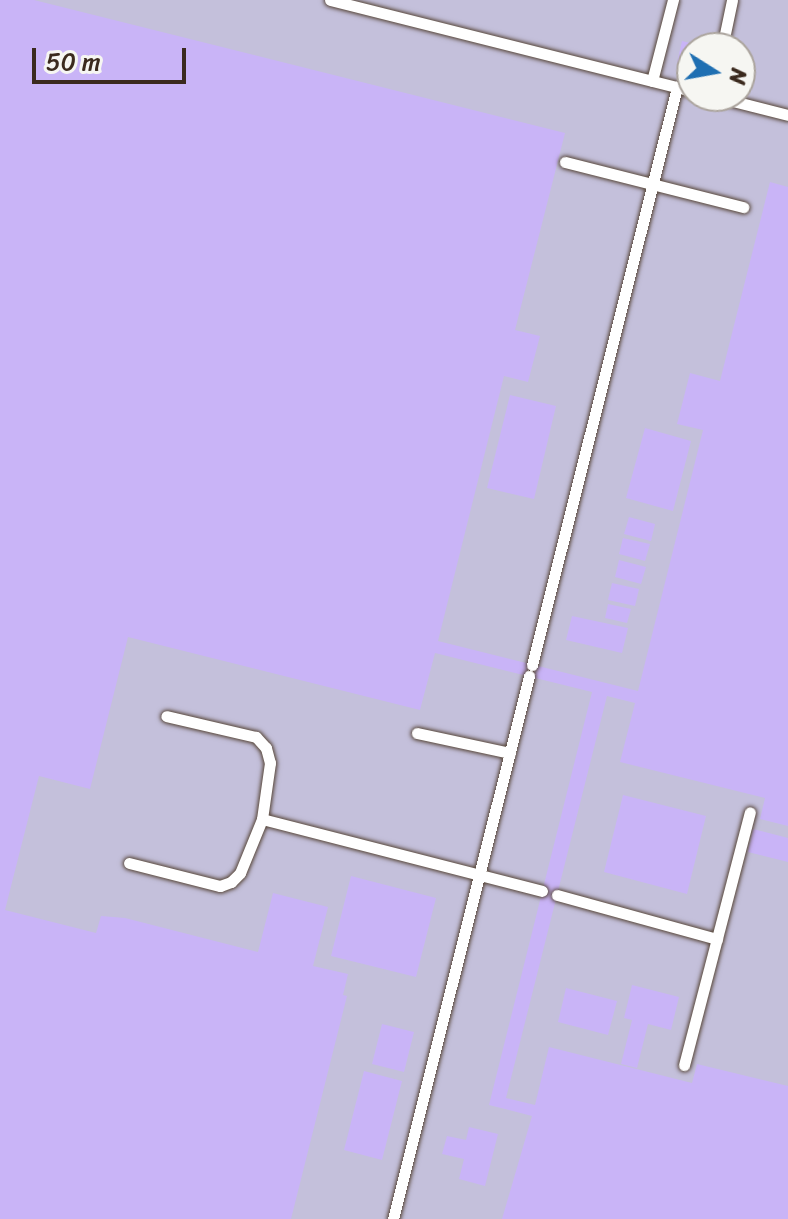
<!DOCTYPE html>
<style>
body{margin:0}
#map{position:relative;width:788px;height:1219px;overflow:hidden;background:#f4e6d1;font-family:Sriracha,sans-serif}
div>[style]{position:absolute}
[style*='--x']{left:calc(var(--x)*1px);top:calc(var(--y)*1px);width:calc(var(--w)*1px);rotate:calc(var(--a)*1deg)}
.industrial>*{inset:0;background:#c4c0db}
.building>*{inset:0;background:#c9b4f7}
.roads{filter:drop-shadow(0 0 2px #574639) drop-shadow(0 0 2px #574639)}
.service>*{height:11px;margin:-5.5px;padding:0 5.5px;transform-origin:5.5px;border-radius:5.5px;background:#fff}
span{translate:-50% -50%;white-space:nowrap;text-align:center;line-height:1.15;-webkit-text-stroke:6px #f6f6f2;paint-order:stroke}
.north{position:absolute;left:676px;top:32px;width:80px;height:80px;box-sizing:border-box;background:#f6f6f2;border:2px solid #aba49d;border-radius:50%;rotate:101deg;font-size:22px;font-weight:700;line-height:32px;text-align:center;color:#3b2a1e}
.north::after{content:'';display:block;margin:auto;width:28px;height:36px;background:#1f6fb2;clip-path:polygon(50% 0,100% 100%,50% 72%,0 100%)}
.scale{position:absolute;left:32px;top:48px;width:154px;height:36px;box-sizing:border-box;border:4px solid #3b2a1e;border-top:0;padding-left:10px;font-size:24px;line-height:28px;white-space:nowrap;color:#3b2a1e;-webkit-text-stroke:6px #f6f6f2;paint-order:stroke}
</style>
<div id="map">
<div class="industrial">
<div style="clip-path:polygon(evenodd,0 0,788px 0,788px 1219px,0 1219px,0 0,692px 48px,740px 48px,740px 96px,692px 96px,692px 48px)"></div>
</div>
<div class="building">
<div style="clip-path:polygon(0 0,34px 0,565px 133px,515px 330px,540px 336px,528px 382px,504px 376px,438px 641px,638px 691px,703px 430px,677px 424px,690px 373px,720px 381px,770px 182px,788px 187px,788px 826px,760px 819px,765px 798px,620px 762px,635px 703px,607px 696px,506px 1098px,535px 1105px,549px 1047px,692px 1083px,697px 1064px,788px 1086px,788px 1219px,502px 1219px,532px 1116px,489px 1105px,592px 692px,435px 653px,420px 710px,128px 637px,90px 789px,39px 776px,5px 910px,96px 933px,101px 916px,125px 918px,258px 952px,273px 893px,328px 907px,313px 966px,348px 974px,343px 995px,347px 996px,291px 1219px,0 1219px)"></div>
<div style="clip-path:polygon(682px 41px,706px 47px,692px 48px,692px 67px,677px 63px)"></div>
<div style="clip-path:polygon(510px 395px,556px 406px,534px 499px,487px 488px)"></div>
<div style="clip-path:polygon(645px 428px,691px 441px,673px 511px,626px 498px)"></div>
<div style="clip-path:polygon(629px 517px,655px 524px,651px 541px,624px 534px)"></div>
<div style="clip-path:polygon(623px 538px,650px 544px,645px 561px,619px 554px)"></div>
<div style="clip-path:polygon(619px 560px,646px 567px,641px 584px,615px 577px)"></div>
<div style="clip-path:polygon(612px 583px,639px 589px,635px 606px,608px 600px)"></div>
<div style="clip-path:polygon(608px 604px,631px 609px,627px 623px,605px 618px)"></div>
<div style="clip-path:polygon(572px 616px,628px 628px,622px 653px,566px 640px)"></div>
<div style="clip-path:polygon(623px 795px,706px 816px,687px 894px,604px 872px)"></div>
<div style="clip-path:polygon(753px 829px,788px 838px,788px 862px,748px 852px)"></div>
<div style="clip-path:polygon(351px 876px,436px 898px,416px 977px,331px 956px)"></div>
<div style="clip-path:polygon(632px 985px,679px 997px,671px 1030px,648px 1024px,637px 1068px,621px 1064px,632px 1020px,624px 1018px)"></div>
<div style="clip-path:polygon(566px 988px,617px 1001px,608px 1035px,558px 1022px)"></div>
<div style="clip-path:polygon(382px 1024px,414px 1032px,404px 1072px,372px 1064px)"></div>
<div style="clip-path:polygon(364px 1071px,402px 1081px,382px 1160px,344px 1150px)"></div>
<div style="clip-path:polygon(469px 1127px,498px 1134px,485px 1186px,459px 1179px,464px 1159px,442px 1154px,447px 1136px,466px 1140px)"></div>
</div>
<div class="roads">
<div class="service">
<div style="--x:330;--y:0;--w:373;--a:14.1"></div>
<div style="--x:722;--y:48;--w:49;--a:-78.2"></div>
<div style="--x:652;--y:81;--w:84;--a:-75.5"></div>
<div style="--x:713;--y:96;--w:77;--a:14.2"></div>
<div style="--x:565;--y:162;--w:184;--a:14.2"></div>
<div style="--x:532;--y:665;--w:596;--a:-75.92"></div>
<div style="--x:417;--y:733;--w:95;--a:12.1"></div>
<div style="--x:262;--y:819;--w:289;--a:14.4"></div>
<div style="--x:129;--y:863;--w:94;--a:14.2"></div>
<div style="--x:220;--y:886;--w:12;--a:-20"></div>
<div style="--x:231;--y:882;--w:13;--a:-45"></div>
<div style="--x:240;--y:873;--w:58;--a:-67.8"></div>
<div style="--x:262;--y:819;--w:57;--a:-81.9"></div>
<div style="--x:270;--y:763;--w:16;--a:-105"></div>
<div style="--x:266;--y:748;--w:15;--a:-132"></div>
<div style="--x:256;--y:737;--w:92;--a:-166.9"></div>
<div style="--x:557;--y:895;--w:166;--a:15.4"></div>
<div style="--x:684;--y:1065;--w:261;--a:-75.4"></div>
<div style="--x:393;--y:1219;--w:560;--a:-75.94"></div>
</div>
</div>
<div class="north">N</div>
<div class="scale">50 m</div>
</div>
